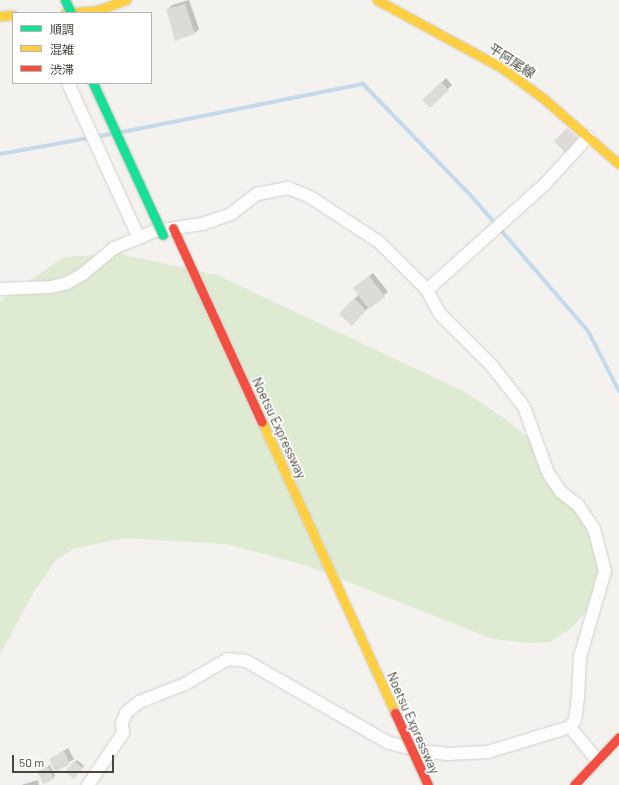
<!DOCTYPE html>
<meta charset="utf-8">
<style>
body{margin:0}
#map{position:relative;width:619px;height:785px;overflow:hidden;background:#f3f2ef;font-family:Barlow,"Noto Sans JP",sans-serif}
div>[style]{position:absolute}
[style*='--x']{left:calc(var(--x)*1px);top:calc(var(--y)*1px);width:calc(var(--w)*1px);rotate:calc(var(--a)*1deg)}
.green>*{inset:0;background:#dfead2}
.shadow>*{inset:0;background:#0003}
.stream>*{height:4px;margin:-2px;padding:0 2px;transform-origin:2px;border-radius:2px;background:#c5d9ec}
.building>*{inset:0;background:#dcdbd8}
.roads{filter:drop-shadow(0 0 1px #d1d0cc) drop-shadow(0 0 1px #d1d0cc)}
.street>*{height:12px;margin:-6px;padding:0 6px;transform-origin:6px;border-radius:6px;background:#fdfdfd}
.slow>*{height:9px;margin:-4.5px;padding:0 4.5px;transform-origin:4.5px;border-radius:4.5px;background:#ffcf43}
.jam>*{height:9px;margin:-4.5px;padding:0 4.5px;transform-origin:4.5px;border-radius:4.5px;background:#f24e42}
.bridges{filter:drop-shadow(0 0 1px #c8c0ae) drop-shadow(0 0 1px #c8c0ae)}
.fast-bridge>*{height:9px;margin:-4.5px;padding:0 4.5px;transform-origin:4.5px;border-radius:4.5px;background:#16e098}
.jam-bridge>*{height:9px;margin:-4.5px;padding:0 4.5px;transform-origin:4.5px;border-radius:4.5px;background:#f24e42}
span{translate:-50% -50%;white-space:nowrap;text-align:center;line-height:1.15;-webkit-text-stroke:3.5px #fff;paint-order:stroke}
.street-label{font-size:13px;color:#49453b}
.legend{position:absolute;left:12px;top:12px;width:140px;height:72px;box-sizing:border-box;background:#fff;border:1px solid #b6b5b1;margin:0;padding:5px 7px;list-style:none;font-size:12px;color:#49453b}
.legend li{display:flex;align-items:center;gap:8px;height:20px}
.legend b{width:20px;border:1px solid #b6b5b1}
.scale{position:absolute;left:12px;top:755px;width:102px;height:18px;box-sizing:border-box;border:2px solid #49453b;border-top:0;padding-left:5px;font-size:12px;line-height:14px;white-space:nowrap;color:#49453b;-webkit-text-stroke:3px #fff;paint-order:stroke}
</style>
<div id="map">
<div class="green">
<div style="clip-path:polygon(120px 254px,217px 275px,465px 392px,505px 419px,530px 439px,594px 532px,600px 587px,590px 608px,570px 629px,550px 642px,529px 643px,493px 639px,308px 566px,226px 544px,123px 538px,73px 549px,56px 560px,33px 593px,0 655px,0 301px,64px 257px)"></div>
</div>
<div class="shadow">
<div style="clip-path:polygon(189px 0,199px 29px,195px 33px,168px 9px,172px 5px)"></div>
<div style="clip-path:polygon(446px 78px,452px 85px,430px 106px,424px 100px)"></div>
<div style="clip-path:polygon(373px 273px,388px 292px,369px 307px,352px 324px,340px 314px,359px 294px,359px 284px)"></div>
<div style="clip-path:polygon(68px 748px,74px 759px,56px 770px,50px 759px)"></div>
<div style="clip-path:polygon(77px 760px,84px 766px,76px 776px,75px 762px)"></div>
<div style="clip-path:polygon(50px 765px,55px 776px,53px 778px,38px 772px)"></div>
<div style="clip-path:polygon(38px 780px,39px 785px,21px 785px)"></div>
</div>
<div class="stream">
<div style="--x:122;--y:132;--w:246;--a:-11.3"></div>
<div style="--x:363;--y:84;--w:160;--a:46"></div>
<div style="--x:474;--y:199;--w:174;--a:49.2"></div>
<div style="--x:588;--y:331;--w:68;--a:62.7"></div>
<div style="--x:0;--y:154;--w:112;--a:-10.3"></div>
</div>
<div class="building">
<div style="clip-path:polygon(185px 4px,195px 34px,175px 41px,166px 9px)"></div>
<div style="clip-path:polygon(441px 82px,449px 90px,430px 108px,422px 100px)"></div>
<div style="clip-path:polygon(567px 128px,579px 139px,565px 153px,554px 141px)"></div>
<div style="clip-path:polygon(369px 276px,385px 297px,369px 309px,353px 288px)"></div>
<div style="clip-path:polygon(354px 298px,366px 310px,352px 326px,339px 314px)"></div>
<div style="clip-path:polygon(64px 751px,70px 764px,55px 772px,49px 759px)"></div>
<div style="clip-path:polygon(74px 761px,83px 768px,74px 779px,65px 772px)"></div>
<div style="clip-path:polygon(48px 767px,54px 779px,43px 784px,37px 771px)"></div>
</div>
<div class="roads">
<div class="street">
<div style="--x:68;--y:83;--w:170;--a:65.4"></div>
<div style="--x:0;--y:289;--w:51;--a:-2.2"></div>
<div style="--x:51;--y:287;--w:16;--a:-14"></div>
<div style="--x:67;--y:283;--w:18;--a:-29"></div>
<div style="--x:83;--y:274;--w:40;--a:-40"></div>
<div style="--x:114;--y:248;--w:44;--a:-22.5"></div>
<div style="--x:155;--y:231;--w:48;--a:-8.5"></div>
<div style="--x:202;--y:224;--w:31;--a:-19"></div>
<div style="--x:231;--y:214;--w:33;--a:-38"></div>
<div style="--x:257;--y:194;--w:32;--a:-11"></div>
<div style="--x:288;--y:188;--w:24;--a:22"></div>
<div style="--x:310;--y:197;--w:82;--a:33.1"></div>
<div style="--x:379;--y:242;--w:68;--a:45"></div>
<div style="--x:427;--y:290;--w:27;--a:62"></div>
<div style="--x:440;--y:314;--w:74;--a:45"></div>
<div style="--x:492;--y:366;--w:52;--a:52"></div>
<div style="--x:524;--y:407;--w:70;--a:70"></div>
<div style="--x:548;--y:473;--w:22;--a:56"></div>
<div style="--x:560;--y:491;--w:23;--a:38"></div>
<div style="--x:578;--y:505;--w:29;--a:56"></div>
<div style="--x:594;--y:529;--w:43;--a:75.3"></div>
<div style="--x:605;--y:571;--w:90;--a:106.2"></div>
<div style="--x:580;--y:657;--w:40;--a:92.9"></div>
<div style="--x:578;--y:697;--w:23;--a:97"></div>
<div style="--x:575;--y:720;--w:9;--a:126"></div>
<div style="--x:570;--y:727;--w:87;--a:163.2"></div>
<div style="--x:487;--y:752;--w:39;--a:177"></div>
<div style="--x:448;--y:754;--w:28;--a:-174"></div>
<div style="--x:420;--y:751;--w:34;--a:-165"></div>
<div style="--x:387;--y:742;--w:163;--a:-150.1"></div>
<div style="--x:246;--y:661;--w:18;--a:-174"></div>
<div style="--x:228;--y:659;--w:50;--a:149.8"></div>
<div style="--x:185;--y:684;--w:49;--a:158.6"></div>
<div style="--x:139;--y:702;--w:17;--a:140"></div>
<div style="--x:126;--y:713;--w:11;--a:112"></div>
<div style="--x:122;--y:723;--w:10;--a:84"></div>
<div style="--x:123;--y:733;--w:63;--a:123.9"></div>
<div style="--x:427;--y:290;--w:159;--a:-41.9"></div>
<div style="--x:545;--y:184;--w:64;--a:-47.5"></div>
<div style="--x:570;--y:727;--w:43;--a:50.7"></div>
</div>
<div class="slow">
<div style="--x:377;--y:0;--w:142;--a:28.5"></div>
<div style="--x:502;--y:68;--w:51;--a:36.2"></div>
<div style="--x:543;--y:98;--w:101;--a:41"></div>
<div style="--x:65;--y:13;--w:33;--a:-5"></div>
<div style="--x:98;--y:10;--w:30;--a:-20"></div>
<div style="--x:0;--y:16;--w:13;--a:-4"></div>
<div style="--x:262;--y:422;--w:320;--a:65.4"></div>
</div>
<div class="jam">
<div style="--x:173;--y:228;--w:213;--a:65.4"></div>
<div style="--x:574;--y:785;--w:66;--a:-46.8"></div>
</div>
</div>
<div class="bridges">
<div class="fast-bridge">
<div style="--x:65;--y:0;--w:14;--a:65"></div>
<div style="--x:93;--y:83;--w:167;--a:65.3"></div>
</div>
<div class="jam-bridge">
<div style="--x:395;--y:713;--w:79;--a:65.4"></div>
</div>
</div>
<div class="street-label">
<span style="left:512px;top:61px;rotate:33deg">平阿尾線</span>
<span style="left:279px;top:428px;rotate:65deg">Noetsu Expressway</span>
<span style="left:413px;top:723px;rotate:66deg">Noetsu Expressway</span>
</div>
<ul class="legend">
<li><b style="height:5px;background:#16e098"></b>順調</li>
<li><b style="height:5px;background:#ffcf43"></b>混雑</li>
<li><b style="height:5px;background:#f24e42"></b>渋滞</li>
</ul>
<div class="scale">50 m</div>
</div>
